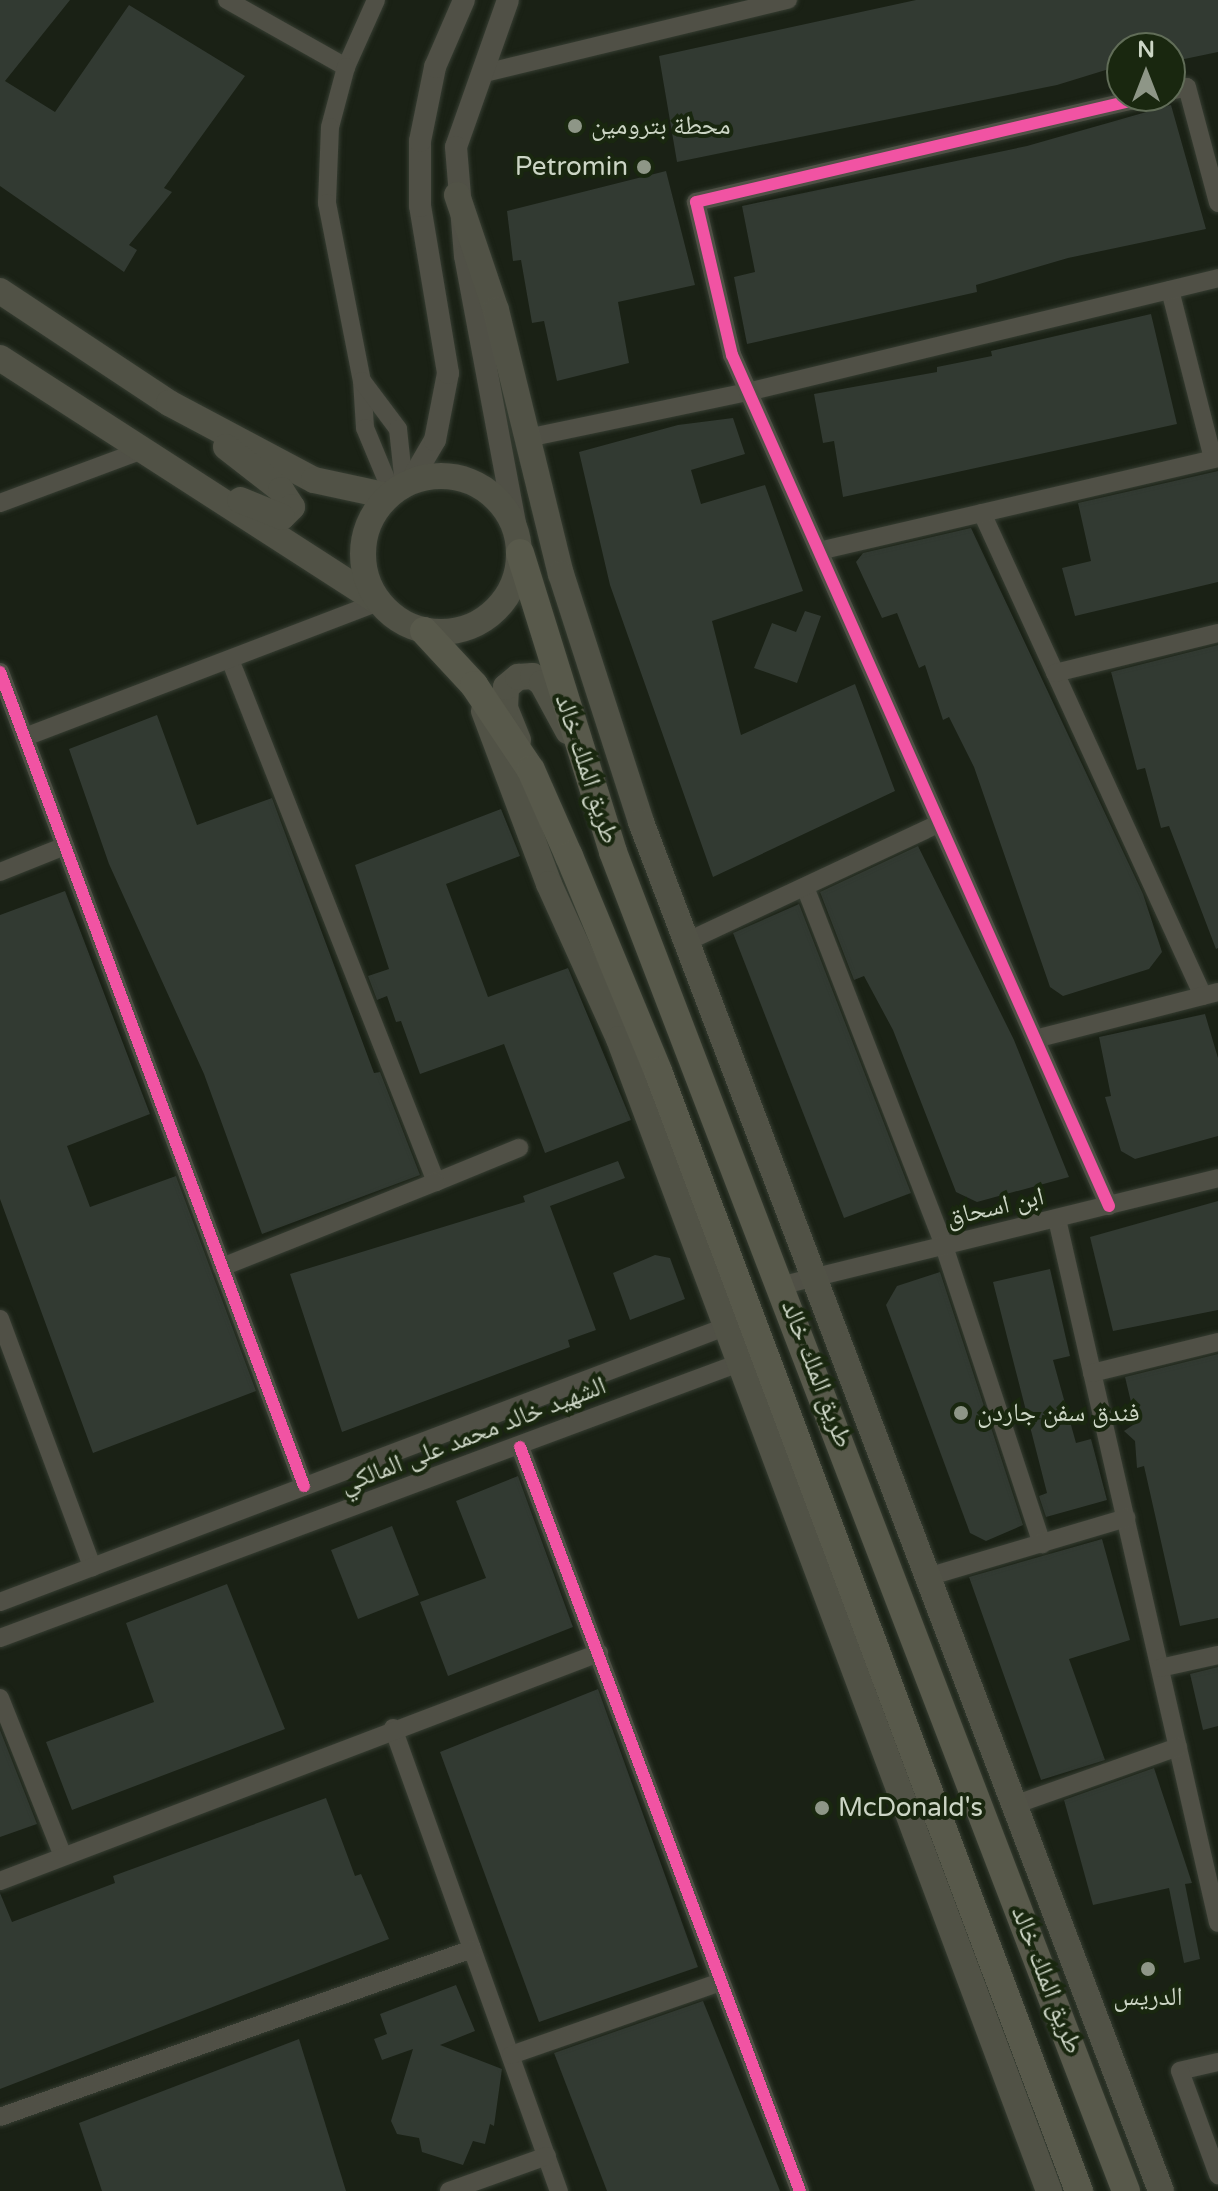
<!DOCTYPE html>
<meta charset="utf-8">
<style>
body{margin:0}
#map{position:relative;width:1218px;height:2191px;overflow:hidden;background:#1a2115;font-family:"Varela Round","Noto Naskh Arabic",sans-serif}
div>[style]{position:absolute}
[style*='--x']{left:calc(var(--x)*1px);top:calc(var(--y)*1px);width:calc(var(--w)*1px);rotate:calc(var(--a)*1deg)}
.building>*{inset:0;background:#323a32}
.roads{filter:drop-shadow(0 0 2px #363d32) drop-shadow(0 0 2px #363d32)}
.minor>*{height:18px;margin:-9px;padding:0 9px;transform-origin:9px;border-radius:9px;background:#505046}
.tertiary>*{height:22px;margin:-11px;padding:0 11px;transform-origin:11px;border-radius:11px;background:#505046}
.secondary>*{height:26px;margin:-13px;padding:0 13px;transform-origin:13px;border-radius:13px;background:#515246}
.secondary>.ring{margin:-13px;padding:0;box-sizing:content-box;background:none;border:26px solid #515246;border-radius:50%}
.primary>*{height:28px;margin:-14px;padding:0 14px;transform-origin:14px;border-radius:14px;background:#58594b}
.cycleway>*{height:12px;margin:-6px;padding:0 6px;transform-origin:6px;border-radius:6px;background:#f153a3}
.dots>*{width:22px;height:22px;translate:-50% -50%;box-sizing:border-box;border:4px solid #19270f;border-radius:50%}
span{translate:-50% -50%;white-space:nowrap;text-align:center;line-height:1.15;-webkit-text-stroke:8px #19270f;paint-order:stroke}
.poi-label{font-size:26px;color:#ccd5c5}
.left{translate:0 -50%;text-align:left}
.right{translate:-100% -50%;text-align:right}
.street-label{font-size:26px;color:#ccd5c5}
.north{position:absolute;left:1106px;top:32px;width:80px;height:80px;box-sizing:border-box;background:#19270f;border:2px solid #616d58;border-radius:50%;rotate:0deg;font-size:22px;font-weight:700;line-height:32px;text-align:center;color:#ccd5c5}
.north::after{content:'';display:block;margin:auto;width:28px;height:36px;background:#8e9687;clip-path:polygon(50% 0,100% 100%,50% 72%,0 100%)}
</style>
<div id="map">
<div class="building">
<div style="clip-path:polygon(0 0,70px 0,5px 81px,55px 112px,129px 5px,245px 76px,164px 188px,172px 192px,129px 245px,137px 250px,124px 272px,0 186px)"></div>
<div style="clip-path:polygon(916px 0,1218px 0,1218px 52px,1170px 62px,1170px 48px,1122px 48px,1122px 65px,1057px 85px,677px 162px,659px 56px)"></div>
<div style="clip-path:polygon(1171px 105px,1206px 229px,1068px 258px,976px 285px,977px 292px,747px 344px,734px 277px,755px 272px,742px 206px,1027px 146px)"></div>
<div style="clip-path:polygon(666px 171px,695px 285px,618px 302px,629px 363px,557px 381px,544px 321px,532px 323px,521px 260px,513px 261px,507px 211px)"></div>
<div style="clip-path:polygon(1151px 314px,1177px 424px,843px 497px,834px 441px,823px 443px,814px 394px,937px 372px,937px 367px,992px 356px,991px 351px)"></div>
<div style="clip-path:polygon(733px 418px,745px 454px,691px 470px,701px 504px,765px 485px,803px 591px,712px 621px,741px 735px,855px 684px,895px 791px,713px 877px,610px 585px,579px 452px,678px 425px)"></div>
<div style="clip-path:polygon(1218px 471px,1218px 582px,1075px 616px,1062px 568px,1091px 561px,1078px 503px)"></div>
<div style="clip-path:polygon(971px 528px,1143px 894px,1162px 952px,1149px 969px,1063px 996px,1050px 987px,974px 767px,949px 717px,943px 720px,925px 665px,919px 668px,897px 613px,882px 618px,856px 562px,863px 553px)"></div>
<div style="clip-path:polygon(805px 611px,821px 616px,797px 683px,754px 668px,772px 623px,796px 632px)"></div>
<div style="clip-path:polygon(1218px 645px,1218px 948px,1216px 949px,1169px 826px,1161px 828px,1145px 768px,1137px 770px,1111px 672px)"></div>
<div style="clip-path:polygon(157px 715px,197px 825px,272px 798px,374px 1073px,380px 1072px,420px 1175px,262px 1234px,204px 1074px,109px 864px,69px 749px)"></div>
<div style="clip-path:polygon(501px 809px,520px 856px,446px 884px,488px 997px,568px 968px,631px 1120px,545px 1153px,504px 1044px,420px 1074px,401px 1021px,396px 1022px,387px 996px,377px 1000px,368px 976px,389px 969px,355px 865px)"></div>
<div style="clip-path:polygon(918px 846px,1014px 1040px,1069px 1177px,977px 1202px,956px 1192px,893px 1030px,864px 976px,854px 980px,820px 892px)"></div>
<div style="clip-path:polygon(65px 891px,150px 1114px,67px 1146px,90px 1207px,176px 1176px,256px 1391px,93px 1453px,0 1199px,0 915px)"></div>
<div style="clip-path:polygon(799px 904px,911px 1193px,844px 1218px,733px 933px)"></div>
<div style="clip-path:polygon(1205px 1014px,1218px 1058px,1218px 1136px,1135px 1159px,1121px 1151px,1105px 1097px,1111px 1096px,1099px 1037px)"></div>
<div style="clip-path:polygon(618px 1161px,625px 1178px,550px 1206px,596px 1330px,568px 1340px,570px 1347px,342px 1432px,290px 1274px,525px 1202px,523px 1196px)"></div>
<div style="clip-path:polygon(1218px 1201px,1218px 1310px,1113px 1331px,1090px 1237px)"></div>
<div style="clip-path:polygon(655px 1255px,670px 1258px,685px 1299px,630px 1320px,613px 1273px)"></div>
<div style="clip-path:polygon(1050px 1269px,1070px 1356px,1053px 1360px,1076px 1443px,1091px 1439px,1107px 1500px,1046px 1517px,1039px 1496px,1047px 1493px,993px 1282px)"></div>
<div style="clip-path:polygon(940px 1272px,1023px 1525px,986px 1541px,970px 1533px,886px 1305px,897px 1286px)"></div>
<div style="clip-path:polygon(1218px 1354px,1218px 1618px,1180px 1626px,1144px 1466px,1137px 1468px,1135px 1441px,1124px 1431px,1136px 1423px,1125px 1377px)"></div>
<div style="clip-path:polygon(518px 1476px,573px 1627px,448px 1676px,420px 1602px,486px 1578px,456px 1501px)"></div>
<div style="clip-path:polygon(392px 1526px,419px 1595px,358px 1619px,331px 1550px)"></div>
<div style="clip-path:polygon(1102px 1539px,1130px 1640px,1069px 1659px,1105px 1760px,1041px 1780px,969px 1577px)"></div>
<div style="clip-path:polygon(227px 1584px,285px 1729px,72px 1810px,46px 1742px,154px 1702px,126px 1623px)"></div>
<div style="clip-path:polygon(1218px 1667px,1218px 1726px,1203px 1730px,1190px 1674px)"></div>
<div style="clip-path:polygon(598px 1689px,698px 1967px,539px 2022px,440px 1752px)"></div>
<div style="clip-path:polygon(0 1730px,37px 1824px,0 1837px)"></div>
<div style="clip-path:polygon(1154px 1768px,1192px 1883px,1185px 1884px,1200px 1959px,1184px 1963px,1169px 1888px,1093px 1905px,1064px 1800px)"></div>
<div style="clip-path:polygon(326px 1798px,355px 1876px,361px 1874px,389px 1939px,0 2089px,0 1893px,12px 1922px,115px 1883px,113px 1876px)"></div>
<div style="clip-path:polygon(456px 1985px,475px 2031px,440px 2045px,502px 2069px,494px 2126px,490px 2124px,485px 2144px,473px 2141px,463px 2165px,422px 2152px,419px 2138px,397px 2134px,391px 2121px,413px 2049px,382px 2060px,374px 2039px,387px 2034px,380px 2014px)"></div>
<div style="clip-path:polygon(703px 2001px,780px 2191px,607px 2191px,554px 2053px)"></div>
<div style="clip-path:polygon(299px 2039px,346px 2191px,102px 2191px,79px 2123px)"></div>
</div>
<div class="roads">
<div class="minor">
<div style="--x:227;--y:0;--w:137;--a:29.4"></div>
<div style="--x:376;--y:0;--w:73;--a:114.1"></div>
<div style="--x:346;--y:67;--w:62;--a:104.9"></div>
<div style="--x:330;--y:127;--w:76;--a:92.3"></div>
<div style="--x:327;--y:203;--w:181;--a:78.9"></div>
<div style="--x:362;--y:381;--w:47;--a:86.3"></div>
<div style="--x:365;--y:428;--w:70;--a:67.4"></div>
<div style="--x:481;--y:74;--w:316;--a:-13.6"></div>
<div style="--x:1170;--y:91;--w:17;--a:-13"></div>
<div style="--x:1187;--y:87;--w:120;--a:75"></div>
<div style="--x:1170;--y:290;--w:174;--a:75.7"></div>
<div style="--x:362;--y:381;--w:60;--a:53.1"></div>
<div style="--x:398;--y:429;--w:56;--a:83.9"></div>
<div style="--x:527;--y:438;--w:226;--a:-11.8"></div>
<div style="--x:748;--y:392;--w:484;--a:-13.6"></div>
<div style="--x:0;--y:503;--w:149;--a:-20.4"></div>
<div style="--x:982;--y:513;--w:531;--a:65.41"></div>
<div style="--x:819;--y:551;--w:410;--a:-13.1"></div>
<div style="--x:231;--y:662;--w:559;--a:68.48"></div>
<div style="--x:436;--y:1182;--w:90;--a:-22.3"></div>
<div style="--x:0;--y:672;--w:869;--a:69.52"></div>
<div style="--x:1055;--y:673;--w:168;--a:-13.8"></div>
<div style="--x:25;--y:737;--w:378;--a:-20.9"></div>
<div style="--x:0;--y:872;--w:70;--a:-21.8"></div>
<div style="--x:805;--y:887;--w:385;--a:68.8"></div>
<div style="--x:944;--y:1246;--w:314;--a:71.8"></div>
<div style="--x:686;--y:942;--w:280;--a:-25.1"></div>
<div style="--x:1035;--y:1039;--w:189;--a:-14.4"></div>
<div style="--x:1109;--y:1206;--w:931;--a:-113.89"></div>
<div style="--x:732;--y:355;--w:157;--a:-103.2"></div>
<div style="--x:696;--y:202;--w:466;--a:-13.1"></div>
<div style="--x:1057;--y:1219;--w:722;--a:77.12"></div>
<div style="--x:222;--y:1267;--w:230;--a:-21.7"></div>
<div style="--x:783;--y:1285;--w:448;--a:-13.8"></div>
<div style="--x:0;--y:1319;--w:265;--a:69.6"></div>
<div style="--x:1092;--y:1373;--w:130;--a:-13.8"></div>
<div style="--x:520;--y:1447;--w:795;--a:69.38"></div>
<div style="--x:927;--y:1577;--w:208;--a:-16.5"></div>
<div style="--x:0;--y:1602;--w:775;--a:-20.77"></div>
<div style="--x:0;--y:1638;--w:789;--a:-20.41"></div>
<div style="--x:1160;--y:1668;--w:59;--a:-12.6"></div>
<div style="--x:0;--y:1698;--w:170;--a:68.3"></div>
<div style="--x:393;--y:1728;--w:492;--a:70.3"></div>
<div style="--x:1014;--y:1805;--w:174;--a:-19.5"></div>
<div style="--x:0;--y:1881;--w:641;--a:-20.84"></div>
<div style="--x:511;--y:2055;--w:222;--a:-19.2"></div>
<div style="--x:1218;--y:2062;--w:39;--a:167"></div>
<div style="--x:1180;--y:2071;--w:111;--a:69.9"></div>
<div style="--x:0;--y:2117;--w:501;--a:-19.59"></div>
<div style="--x:449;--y:2191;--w:104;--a:-19.7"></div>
</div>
<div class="tertiary">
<div style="--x:508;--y:0;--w:156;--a:109.5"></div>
<div style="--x:456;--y:147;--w:109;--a:85.3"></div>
<div style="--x:465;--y:256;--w:278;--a:79.4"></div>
<div style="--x:411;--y:481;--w:48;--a:-59.7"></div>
<div style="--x:435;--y:440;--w:68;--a:-79"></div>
<div style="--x:448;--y:373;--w:169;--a:-99.5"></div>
<div style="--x:420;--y:206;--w:65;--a:-90"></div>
<div style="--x:420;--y:141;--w:76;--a:-78.5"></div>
<div style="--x:435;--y:67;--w:73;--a:-66.6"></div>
</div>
<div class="secondary">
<div style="--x:457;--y:195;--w:121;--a:71.3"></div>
<div style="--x:496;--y:310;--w:272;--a:76.2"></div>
<div style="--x:561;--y:574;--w:261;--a:72.1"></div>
<div style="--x:641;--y:822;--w:1464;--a:69.2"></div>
<div style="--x:0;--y:291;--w:203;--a:33.5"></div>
<div style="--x:169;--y:403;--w:164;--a:28"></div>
<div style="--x:314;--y:480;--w:76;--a:12.2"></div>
<div style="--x:0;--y:358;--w:449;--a:32.8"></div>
<div style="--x:226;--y:447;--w:70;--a:38"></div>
<div style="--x:281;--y:490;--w:20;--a:57"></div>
<div style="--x:292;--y:507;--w:14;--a:135"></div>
<div style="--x:282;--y:517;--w:45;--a:-158"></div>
<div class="ring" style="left:363px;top:476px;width:130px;height:130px"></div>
<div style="--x:484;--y:711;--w:185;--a:69.4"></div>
<div style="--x:549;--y:884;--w:170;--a:65.7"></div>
<div style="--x:619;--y:1039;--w:1230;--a:69.53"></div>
<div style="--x:518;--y:740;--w:35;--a:-112"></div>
<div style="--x:505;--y:708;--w:21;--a:-87"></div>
<div style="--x:506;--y:687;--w:16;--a:-40"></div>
<div style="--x:518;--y:677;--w:15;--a:-4"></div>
<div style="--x:533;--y:676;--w:11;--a:38"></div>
<div style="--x:542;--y:683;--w:55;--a:61.6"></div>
</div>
<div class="primary">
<div style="--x:520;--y:553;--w:313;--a:72.7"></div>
<div style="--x:613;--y:852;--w:1434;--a:69.04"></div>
<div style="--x:424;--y:631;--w:74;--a:47.2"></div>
<div style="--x:474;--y:685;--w:102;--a:56.2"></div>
<div style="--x:531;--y:770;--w:94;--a:66.2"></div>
<div style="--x:569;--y:856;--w:233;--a:67.5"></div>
<div style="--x:658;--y:1071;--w:1197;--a:69.4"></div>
</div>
</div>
<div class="cycleway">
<div style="--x:0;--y:672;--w:869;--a:69.52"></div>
<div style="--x:1109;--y:1206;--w:931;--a:-113.89"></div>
<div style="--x:732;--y:355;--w:157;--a:-103.2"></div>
<div style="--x:696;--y:202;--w:466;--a:-13.1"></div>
<div style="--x:520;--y:1447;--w:795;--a:69.38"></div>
</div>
<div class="dots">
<div style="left:575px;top:126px;background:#8e9687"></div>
<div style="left:644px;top:167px;background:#8e9687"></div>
<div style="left:961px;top:1413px;background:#8e9687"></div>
<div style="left:822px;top:1808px;background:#8e9687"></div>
<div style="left:1148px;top:1969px;background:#8e9687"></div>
</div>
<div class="poi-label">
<span class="left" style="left:591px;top:126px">محطة بترومين</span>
<span class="right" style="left:628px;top:167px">Petromin</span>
<span class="left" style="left:977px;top:1413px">فندق سفن جاردن</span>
<span class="left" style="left:838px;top:1808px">McDonald's</span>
<span style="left:1148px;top:1997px">الدريس</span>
</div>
<div class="street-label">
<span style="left:587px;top:769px;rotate:72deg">طريق الملك خالد</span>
<span style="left:995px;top:1207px;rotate:-13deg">ابن اسحاق</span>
<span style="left:817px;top:1374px;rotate:69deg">طريق الملك خالد</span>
<span style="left:473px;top:1435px;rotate:-21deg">الشهيد خالد محمد على المالكي</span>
<span style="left:1047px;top:1980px;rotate:69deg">طريق الملك خالد</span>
</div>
<div class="north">N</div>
</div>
